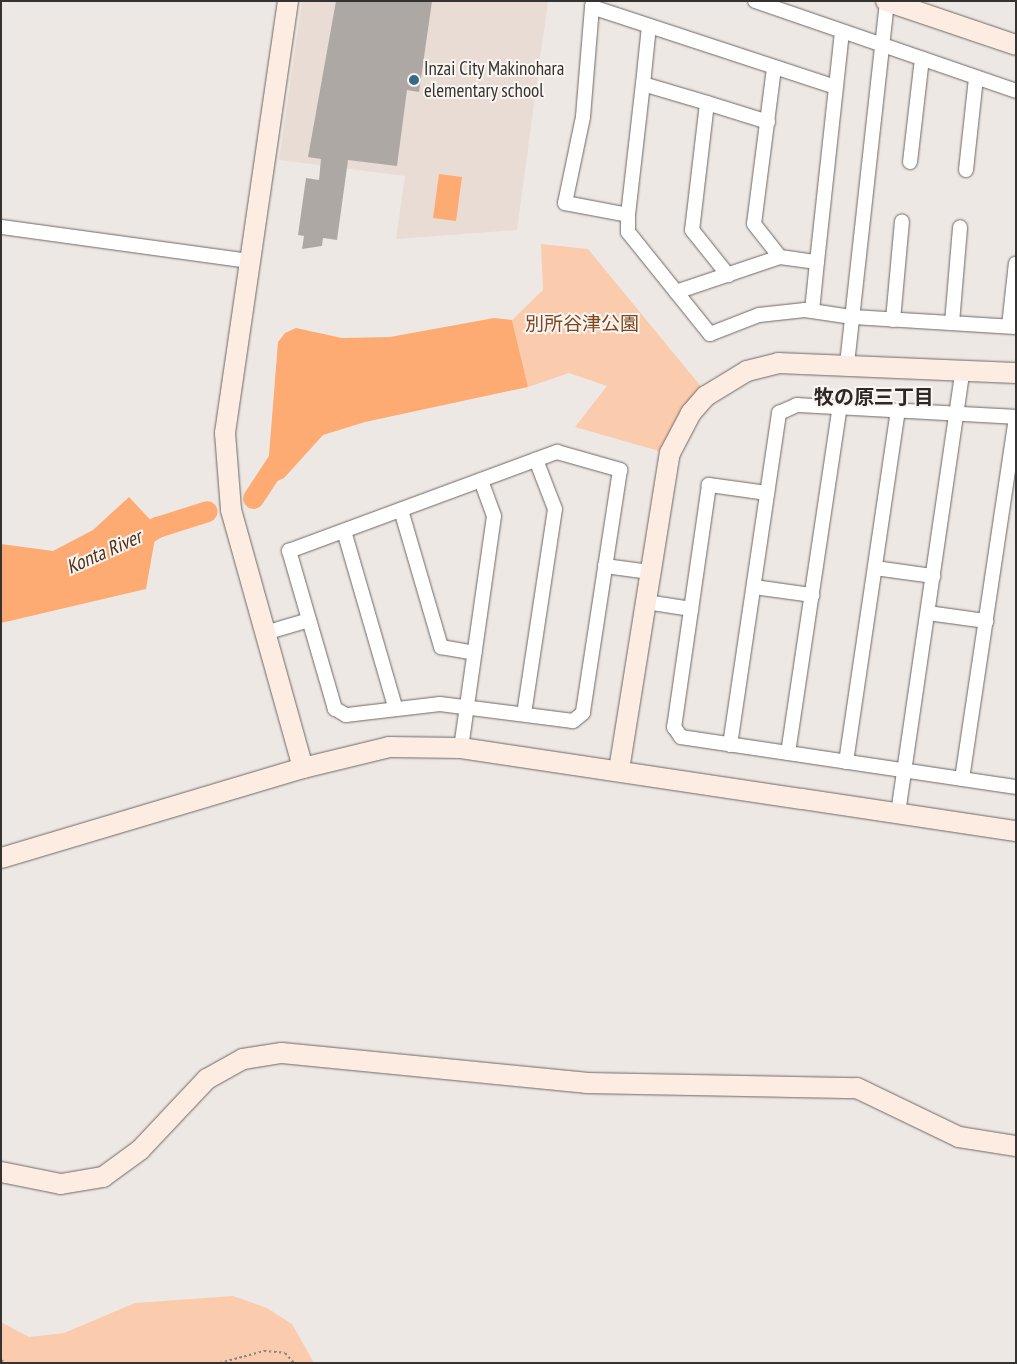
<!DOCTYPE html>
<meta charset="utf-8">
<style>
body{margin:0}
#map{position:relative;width:1017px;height:1364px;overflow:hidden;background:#eee8e4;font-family:"PT Sans Narrow","Noto Sans JP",sans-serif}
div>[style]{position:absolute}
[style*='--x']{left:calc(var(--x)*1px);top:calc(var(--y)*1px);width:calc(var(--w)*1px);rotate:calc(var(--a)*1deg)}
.built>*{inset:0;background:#e9dcd4}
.green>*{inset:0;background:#facbad}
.water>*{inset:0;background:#feab73}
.river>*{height:21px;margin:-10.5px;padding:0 10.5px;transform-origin:10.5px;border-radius:10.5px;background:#feab73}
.building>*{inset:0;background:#ada8a4}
.path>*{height:2px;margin-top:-1px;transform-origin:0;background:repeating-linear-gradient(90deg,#8a8684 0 2.5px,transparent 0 5px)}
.roads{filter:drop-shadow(0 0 1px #6d6865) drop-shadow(0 0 1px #6d6865)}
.street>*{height:14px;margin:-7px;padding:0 7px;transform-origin:7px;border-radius:7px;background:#fff}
.secondary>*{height:20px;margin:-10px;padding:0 10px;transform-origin:10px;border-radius:10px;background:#fcece2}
.dots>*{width:14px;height:14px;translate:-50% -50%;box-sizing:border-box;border:2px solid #fbf5f1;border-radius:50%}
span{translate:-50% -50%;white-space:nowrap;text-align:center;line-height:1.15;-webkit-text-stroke:4px #fbf5f1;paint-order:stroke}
.poi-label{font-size:19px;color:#353332}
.left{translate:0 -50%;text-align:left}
.park-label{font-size:19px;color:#7c461f}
.neighbourhood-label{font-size:20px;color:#2c2825;font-weight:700}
.water-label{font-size:20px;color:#502f17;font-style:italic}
.frame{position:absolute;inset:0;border:2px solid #353332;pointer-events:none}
</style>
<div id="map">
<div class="built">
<div style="clip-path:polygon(302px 1px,548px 1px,517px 230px,396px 239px,405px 176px,279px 160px)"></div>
</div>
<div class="green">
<div style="clip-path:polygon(541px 244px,588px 249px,703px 389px,682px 408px,659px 451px,575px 427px,607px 386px,569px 373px,528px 387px,512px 320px,543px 290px)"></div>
<div style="clip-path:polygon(233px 1296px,267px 1308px,292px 1324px,314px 1363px,1px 1363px,1px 1322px,29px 1337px,64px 1333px,135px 1303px)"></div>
</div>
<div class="water">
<div style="clip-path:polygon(439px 174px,462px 177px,456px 221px,433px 218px)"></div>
<div style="clip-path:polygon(494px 318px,512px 320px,528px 387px,365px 422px,323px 435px,284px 478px,273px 483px,267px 480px,278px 342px,285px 333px,296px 328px,342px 338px,390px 337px)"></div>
<div style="clip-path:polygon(129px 497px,157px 527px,146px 589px,1px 623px,1px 544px,53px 551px,93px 530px)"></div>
</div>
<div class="river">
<div style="--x:253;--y:498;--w:53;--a:-56.6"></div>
<div style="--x:132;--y:543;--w:30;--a:-33"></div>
<div style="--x:157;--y:527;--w:52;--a:-17.7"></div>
</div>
<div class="building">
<div style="clip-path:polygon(336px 1px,432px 1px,419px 92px,407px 90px,397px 166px,348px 160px,337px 240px,323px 238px,322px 246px,302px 249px,304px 236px,298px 235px,306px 178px,319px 180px,321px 159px,308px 157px)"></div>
</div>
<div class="path">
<div style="--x:1;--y:1360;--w:6;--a:31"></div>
<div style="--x:220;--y:1363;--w:46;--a:-15.3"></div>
<div style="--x:264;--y:1351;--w:21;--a:5"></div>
<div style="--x:285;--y:1353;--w:13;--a:48"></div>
</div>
<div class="roads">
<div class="street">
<div style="--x:593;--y:1;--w:6;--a:99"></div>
<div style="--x:592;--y:7;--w:256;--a:18.2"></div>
<div style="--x:755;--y:1;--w:276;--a:19"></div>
<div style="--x:592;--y:7;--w:110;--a:94.7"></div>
<div style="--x:583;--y:117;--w:88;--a:101.8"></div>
<div style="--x:565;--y:203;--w:64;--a:10.8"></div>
<div style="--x:628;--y:215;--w:17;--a:90"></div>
<div style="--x:628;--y:232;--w:131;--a:51.2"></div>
<div style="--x:710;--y:334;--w:53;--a:-21.2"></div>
<div style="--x:759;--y:315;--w:46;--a:-6.2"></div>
<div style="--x:805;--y:310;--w:48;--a:8.5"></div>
<div style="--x:852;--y:317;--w:164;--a:3.5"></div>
<div style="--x:649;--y:26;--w:58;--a:95.9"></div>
<div style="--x:643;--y:84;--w:67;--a:16.5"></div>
<div style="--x:707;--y:103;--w:128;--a:96.7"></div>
<div style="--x:692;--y:230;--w:58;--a:51.3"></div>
<div style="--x:774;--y:68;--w:157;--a:97.3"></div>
<div style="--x:754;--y:224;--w:42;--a:51.8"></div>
<div style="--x:780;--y:257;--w:37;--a:8"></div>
<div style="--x:817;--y:262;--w:232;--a:-83.8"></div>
<div style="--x:707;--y:103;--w:64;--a:17.3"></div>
<div style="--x:910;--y:162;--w:104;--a:-83.4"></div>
<div style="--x:966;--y:170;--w:93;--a:-83.8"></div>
<div style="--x:628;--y:215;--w:132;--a:-83.5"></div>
<div style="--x:1;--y:227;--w:249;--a:7.8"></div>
<div style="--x:676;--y:292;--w:110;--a:-18.6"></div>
<div style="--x:812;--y:311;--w:49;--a:-84.2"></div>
<div style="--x:893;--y:320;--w:99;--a:-84.8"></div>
<div style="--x:952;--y:323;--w:96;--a:-85.2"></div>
<div style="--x:1009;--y:326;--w:63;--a:-83.7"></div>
<div style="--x:847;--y:364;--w:364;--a:-83.7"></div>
<div style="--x:557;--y:452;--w:66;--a:15.9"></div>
<div style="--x:620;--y:470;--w:246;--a:98.7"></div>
<div style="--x:583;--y:713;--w:13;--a:141"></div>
<div style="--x:573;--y:721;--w:134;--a:-172.7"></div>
<div style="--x:440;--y:704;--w:95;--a:173.3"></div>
<div style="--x:346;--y:715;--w:13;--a:-151"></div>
<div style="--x:335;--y:709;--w:165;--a:-106.2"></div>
<div style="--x:289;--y:551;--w:286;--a:-20.3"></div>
<div style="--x:767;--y:493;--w:59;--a:-172.1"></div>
<div style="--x:709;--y:485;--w:245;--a:98.2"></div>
<div style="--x:674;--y:727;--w:12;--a:55"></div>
<div style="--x:681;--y:737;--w:339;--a:8.5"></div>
<div style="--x:401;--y:510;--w:143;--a:73.7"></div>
<div style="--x:441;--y:647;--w:34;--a:10"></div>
<div style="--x:344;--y:531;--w:183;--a:73.8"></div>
<div style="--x:605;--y:566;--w:45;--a:7.6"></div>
<div style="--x:875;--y:568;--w:59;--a:7.9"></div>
<div style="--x:754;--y:587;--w:59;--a:7.9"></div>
<div style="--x:646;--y:602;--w:46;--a:8.8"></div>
<div style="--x:928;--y:613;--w:59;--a:7.9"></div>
<div style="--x:265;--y:633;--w:46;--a:-16.5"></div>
<div style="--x:524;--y:714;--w:207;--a:-81.4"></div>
<div style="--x:555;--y:509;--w:53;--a:-111.2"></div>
<div style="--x:730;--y:745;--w:336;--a:-81.6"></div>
<div style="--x:779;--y:413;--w:20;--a:-24"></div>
<div style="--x:797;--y:405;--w:219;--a:3.1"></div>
<div style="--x:461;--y:748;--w:234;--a:-81.9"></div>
<div style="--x:494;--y:516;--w:38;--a:-110"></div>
<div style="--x:788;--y:753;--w:350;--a:-81.5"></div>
<div style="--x:846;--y:762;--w:355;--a:-81.6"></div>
<div style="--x:962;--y:779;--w:366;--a:-81.5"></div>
<div style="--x:898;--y:813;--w:448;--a:-81.7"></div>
</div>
<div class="secondary">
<div style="--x:288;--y:1;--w:437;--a:98.3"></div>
<div style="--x:225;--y:433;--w:77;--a:85.5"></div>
<div style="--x:231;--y:510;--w:268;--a:74.4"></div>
<div style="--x:886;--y:1;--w:137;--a:18.7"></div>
<div style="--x:619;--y:770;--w:321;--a:-80.9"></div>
<div style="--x:670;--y:453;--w:45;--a:-62.3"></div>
<div style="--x:691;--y:413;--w:23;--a:-49"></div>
<div style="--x:706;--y:396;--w:48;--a:-31.4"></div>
<div style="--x:747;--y:371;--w:32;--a:-14"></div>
<div style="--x:778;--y:363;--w:238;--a:2.4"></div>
<div style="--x:1;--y:858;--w:315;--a:-16.6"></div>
<div style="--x:303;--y:768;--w:89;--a:-13.7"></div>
<div style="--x:389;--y:747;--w:72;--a:0.8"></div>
<div style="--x:461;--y:748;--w:561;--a:8.51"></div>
<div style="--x:1;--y:1172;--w:61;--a:11.3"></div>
<div style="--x:61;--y:1184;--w:43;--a:-9.5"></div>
<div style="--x:103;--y:1177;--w:46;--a:-36.1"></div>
<div style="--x:140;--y:1150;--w:98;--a:-46.7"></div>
<div style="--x:207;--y:1079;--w:41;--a:-29.1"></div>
<div style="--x:243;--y:1059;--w:39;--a:-9"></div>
<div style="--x:282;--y:1053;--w:305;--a:5.6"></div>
<div style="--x:586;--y:1083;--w:271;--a:1.1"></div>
<div style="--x:857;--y:1088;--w:113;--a:25.7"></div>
<div style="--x:959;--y:1137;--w:58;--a:9"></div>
</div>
</div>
<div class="dots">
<div style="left:414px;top:80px;background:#366a87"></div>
</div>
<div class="poi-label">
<span class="left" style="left:424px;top:80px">Inzai City Makinohara<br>elementary school</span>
</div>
<div class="park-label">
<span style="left:582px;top:324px">別所谷津公園</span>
</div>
<div class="neighbourhood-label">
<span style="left:874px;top:397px">牧の原三丁目</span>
</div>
<div class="water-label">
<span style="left:104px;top:552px;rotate:-24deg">Konta River</span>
</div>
<div class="frame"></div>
</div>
